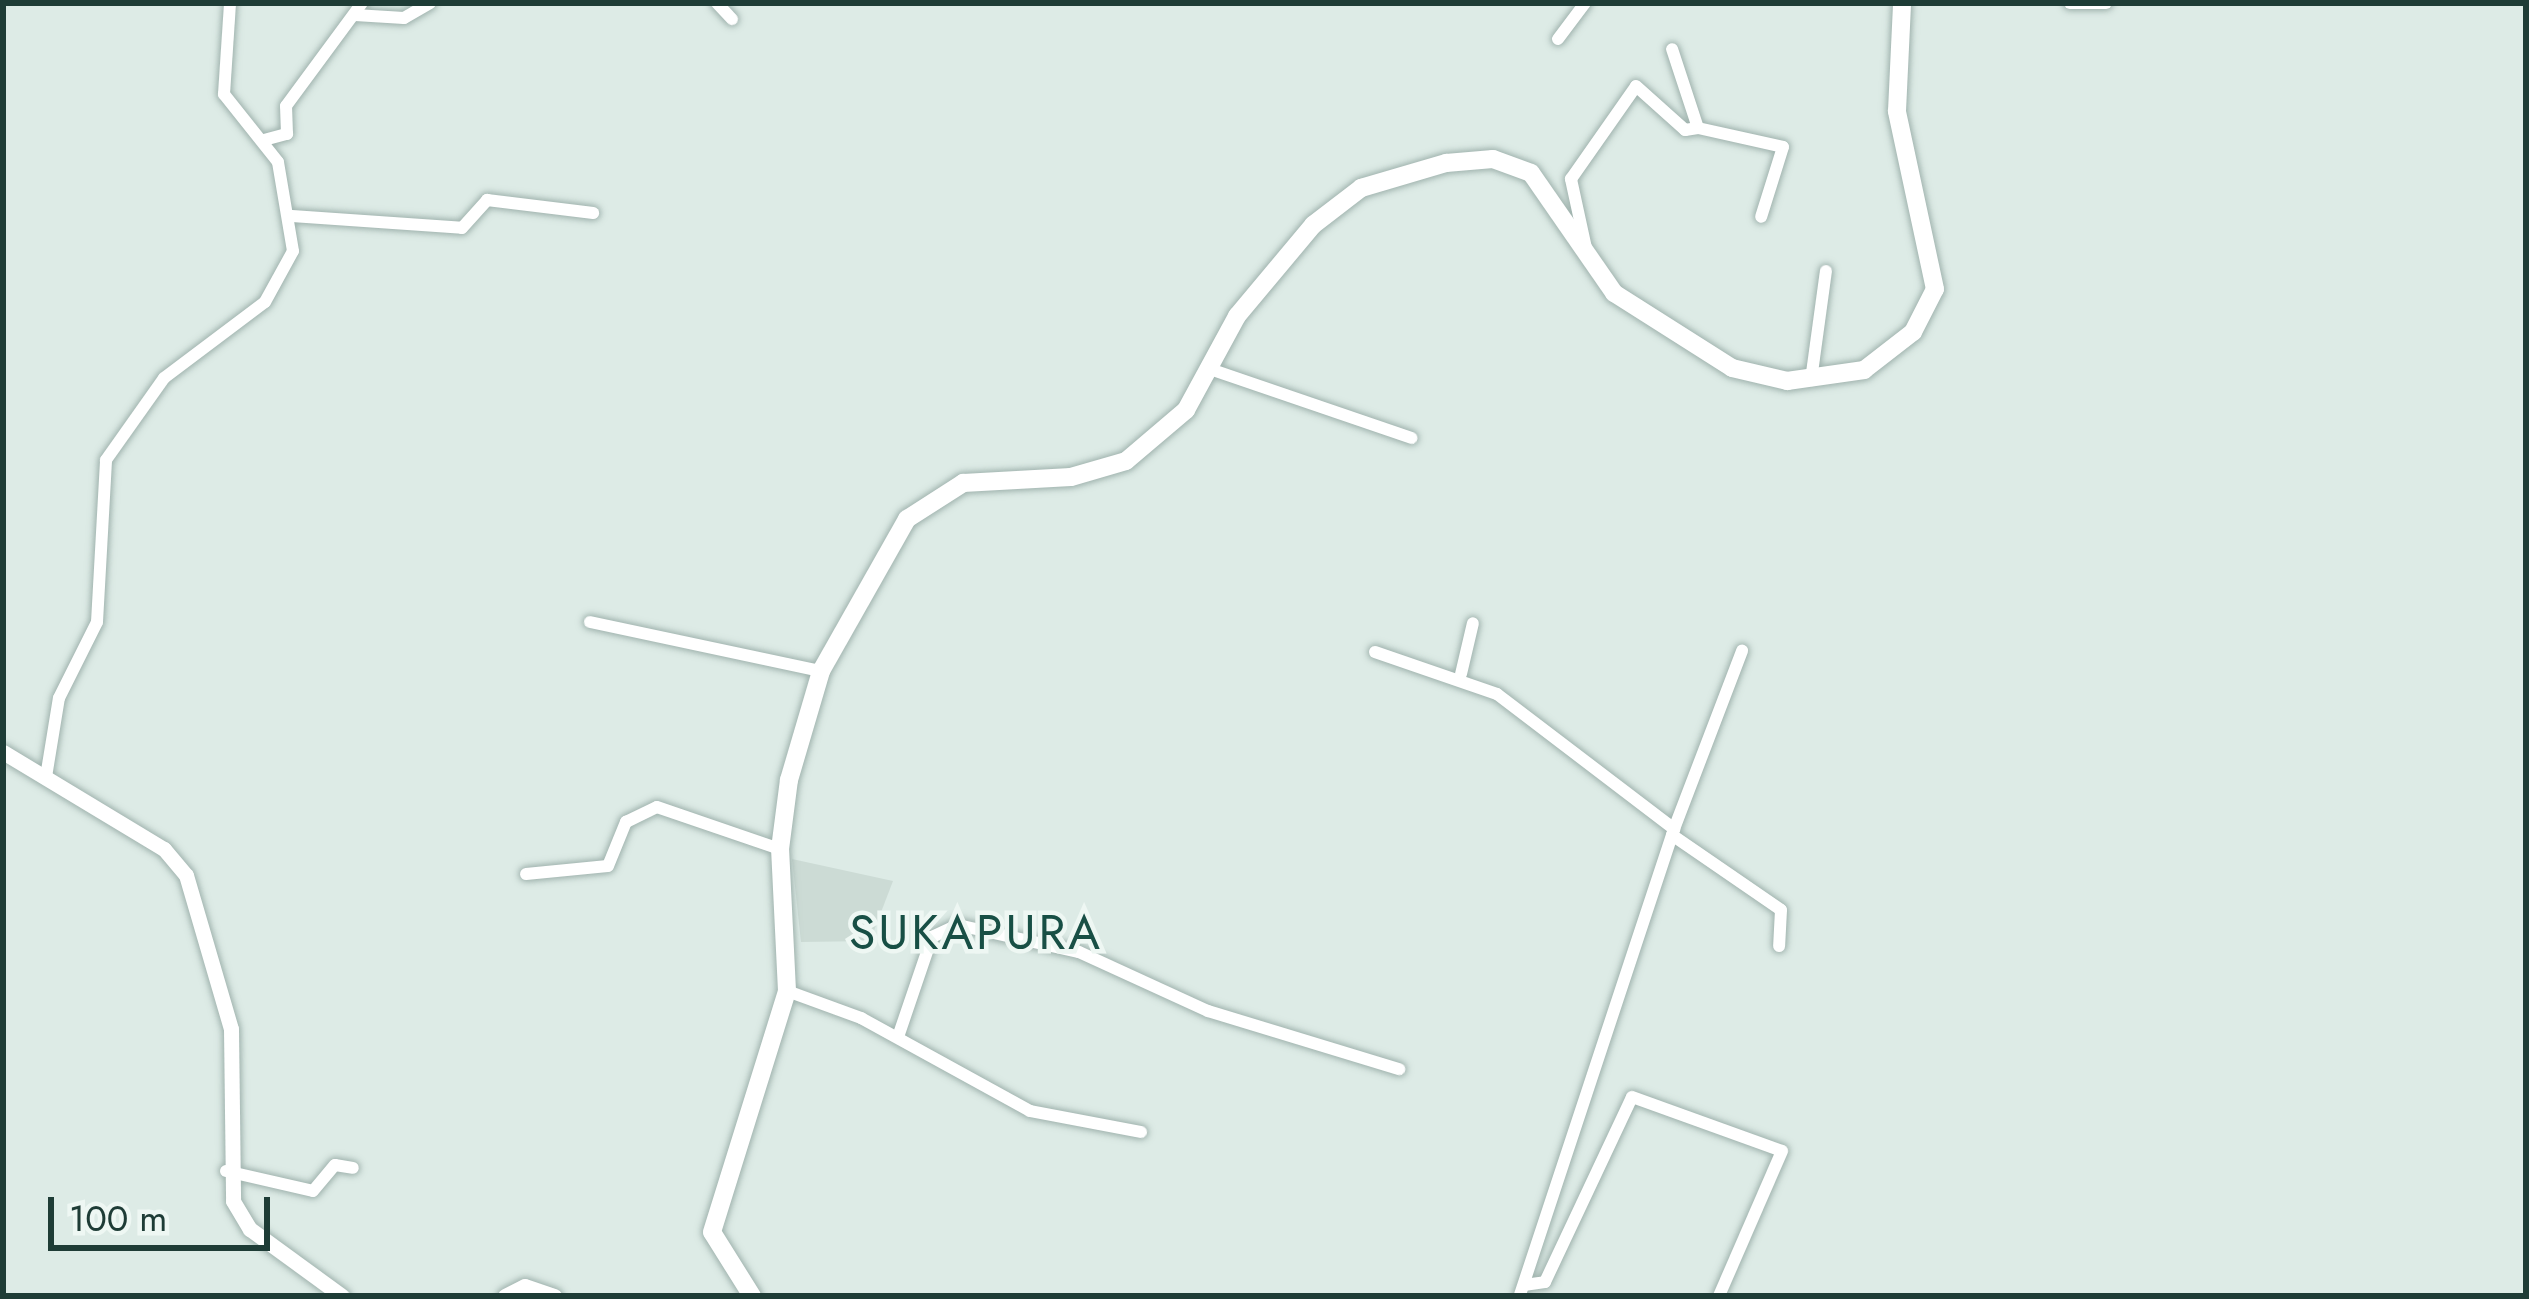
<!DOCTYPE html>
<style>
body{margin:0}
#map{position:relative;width:2529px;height:1299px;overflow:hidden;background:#ddebe6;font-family:Jost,sans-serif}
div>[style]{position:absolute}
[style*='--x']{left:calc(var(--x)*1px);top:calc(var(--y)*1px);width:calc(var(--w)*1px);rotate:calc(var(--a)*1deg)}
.built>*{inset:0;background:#ccdbd5}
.roads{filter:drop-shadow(0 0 3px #a0b3ae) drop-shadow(0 0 3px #a0b3ae)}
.minor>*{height:12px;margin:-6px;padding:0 6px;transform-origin:6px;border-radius:6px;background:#fff}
.tertiary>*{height:15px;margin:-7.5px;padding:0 7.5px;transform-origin:7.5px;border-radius:7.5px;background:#fff}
.secondary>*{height:18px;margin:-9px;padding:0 9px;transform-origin:9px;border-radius:9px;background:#fff}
span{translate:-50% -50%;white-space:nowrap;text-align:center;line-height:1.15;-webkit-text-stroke:9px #eef7f3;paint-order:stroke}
.quarter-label{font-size:48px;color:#184f45;letter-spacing:3px}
.frame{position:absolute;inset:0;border:6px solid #1e3c36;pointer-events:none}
.scale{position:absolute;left:48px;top:1197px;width:222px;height:54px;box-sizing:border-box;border:6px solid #1e3c36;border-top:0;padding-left:15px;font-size:36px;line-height:42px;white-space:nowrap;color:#1e3c36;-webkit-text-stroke:9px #eef7f3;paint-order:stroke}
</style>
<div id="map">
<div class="built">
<div style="clip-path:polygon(792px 859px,893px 881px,870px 941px,801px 942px)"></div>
</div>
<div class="roads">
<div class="minor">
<div style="--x:717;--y:3;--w:22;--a:47"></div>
<div style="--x:2070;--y:3;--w:36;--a:0"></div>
<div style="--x:355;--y:15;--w:49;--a:3.5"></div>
<div style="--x:404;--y:18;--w:30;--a:-30"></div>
<div style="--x:1558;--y:39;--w:45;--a:-53.1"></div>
<div style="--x:1698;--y:128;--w:87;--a:12.6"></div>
<div style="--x:1783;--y:147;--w:73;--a:107.4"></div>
<div style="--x:264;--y:140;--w:24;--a:-15"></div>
<div style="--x:287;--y:134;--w:28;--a:-92"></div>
<div style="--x:286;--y:106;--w:128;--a:-53.6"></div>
<div style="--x:292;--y:216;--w:170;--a:4"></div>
<div style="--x:462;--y:228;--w:38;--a:-48"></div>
<div style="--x:487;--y:200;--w:107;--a:7"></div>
<div style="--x:1586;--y:248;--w:71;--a:-102.3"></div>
<div style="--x:1571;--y:179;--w:113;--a:-55"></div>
<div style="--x:1636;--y:86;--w:66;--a:41.9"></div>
<div style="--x:1685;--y:130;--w:13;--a:-9"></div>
<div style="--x:1698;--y:128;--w:83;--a:-108.2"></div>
<div style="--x:1210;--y:369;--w:213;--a:18.9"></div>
<div style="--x:1811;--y:380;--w:110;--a:-82.2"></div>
<div style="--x:590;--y:622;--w:236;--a:12"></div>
<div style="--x:1375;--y:652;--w:129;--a:19"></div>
<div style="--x:1497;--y:694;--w:223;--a:37.3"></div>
<div style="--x:1674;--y:829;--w:492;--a:108.3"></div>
<div style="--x:1461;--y:674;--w:52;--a:-76.8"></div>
<div style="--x:46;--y:777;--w:80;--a:-80.7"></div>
<div style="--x:59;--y:698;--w:85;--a:-63.4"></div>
<div style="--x:97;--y:622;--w:162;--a:-86.8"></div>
<div style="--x:106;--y:460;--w:100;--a:-54.7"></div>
<div style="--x:164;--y:378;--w:126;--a:-37"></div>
<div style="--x:265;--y:302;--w:58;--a:-61.2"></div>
<div style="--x:293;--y:251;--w:90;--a:-99.6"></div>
<div style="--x:278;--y:162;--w:87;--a:-128.5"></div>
<div style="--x:224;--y:94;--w:91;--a:-86.2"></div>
<div style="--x:1674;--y:829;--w:191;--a:-69.1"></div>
<div style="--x:1672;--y:835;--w:132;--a:34.5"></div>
<div style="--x:1781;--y:910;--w:36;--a:93"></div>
<div style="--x:526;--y:874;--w:82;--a:-5.6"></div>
<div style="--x:608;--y:866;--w:48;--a:-67.8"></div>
<div style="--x:626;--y:822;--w:34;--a:-26"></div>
<div style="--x:657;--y:807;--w:130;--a:18.9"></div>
<div style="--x:787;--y:991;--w:79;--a:20"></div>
<div style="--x:861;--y:1018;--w:193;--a:28.8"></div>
<div style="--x:1030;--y:1111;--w:113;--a:10.7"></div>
<div style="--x:898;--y:1037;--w:106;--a:-71.2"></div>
<div style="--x:932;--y:937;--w:29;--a:-25"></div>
<div style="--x:958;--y:925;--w:124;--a:12.6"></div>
<div style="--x:1079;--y:952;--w:142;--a:24.6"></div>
<div style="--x:1208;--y:1011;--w:200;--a:16.9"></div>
<div style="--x:226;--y:1171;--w:89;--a:12.9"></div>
<div style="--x:313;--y:1191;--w:34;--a:-50"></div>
<div style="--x:335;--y:1165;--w:18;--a:9"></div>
<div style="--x:1524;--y:1285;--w:21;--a:-8"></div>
<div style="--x:1545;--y:1282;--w:204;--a:-64.8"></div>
<div style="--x:1632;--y:1097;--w:159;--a:19.8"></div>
<div style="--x:1782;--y:1151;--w:158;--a:113.5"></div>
</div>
<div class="tertiary">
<div style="--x:3;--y:752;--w:188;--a:31.1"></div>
<div style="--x:164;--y:849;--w:34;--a:50"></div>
<div style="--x:186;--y:875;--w:160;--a:73.7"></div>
<div style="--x:231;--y:1029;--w:172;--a:89.3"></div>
<div style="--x:233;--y:1201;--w:33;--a:59"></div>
<div style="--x:250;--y:1229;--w:114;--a:36.1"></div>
<div style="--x:505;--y:1296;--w:22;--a:-27"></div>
<div style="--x:525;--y:1286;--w:31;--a:19"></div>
</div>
<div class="secondary">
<div style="--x:752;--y:1296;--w:75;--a:-122"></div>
<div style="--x:712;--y:1232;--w:252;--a:-72.7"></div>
<div style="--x:787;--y:991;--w:142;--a:-92.8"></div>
<div style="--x:780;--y:849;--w:70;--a:-82.6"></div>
<div style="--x:789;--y:780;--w:114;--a:-73.6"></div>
<div style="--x:821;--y:671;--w:175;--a:-60.5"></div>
<div style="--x:907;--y:519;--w:67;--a:-32.7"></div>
<div style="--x:963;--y:483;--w:108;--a:-3.2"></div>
<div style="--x:1071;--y:477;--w:57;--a:-16.2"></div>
<div style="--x:1126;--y:461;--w:79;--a:-40.4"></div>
<div style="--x:1186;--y:410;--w:107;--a:-61.5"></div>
<div style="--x:1237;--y:316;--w:119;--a:-50.1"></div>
<div style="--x:1313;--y:225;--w:61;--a:-37.6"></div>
<div style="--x:1361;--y:188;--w:89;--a:-16.4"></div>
<div style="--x:1446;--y:163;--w:47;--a:-4.9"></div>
<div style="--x:1493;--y:159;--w:40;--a:20.2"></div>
<div style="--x:1531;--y:173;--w:146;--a:55.3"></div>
<div style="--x:1614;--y:293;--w:140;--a:32.4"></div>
<div style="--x:1732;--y:368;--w:57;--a:13.3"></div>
<div style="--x:1787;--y:381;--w:78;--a:-8.1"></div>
<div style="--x:1864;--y:370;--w:62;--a:-37.8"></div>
<div style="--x:1913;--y:332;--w:48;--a:-62.9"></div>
<div style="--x:1935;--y:289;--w:182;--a:-102.1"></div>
<div style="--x:1897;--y:111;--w:108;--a:-87.3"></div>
</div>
</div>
<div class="quarter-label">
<span style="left:976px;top:933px">SUKAPURA</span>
</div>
<div class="frame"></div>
<div class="scale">100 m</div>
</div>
